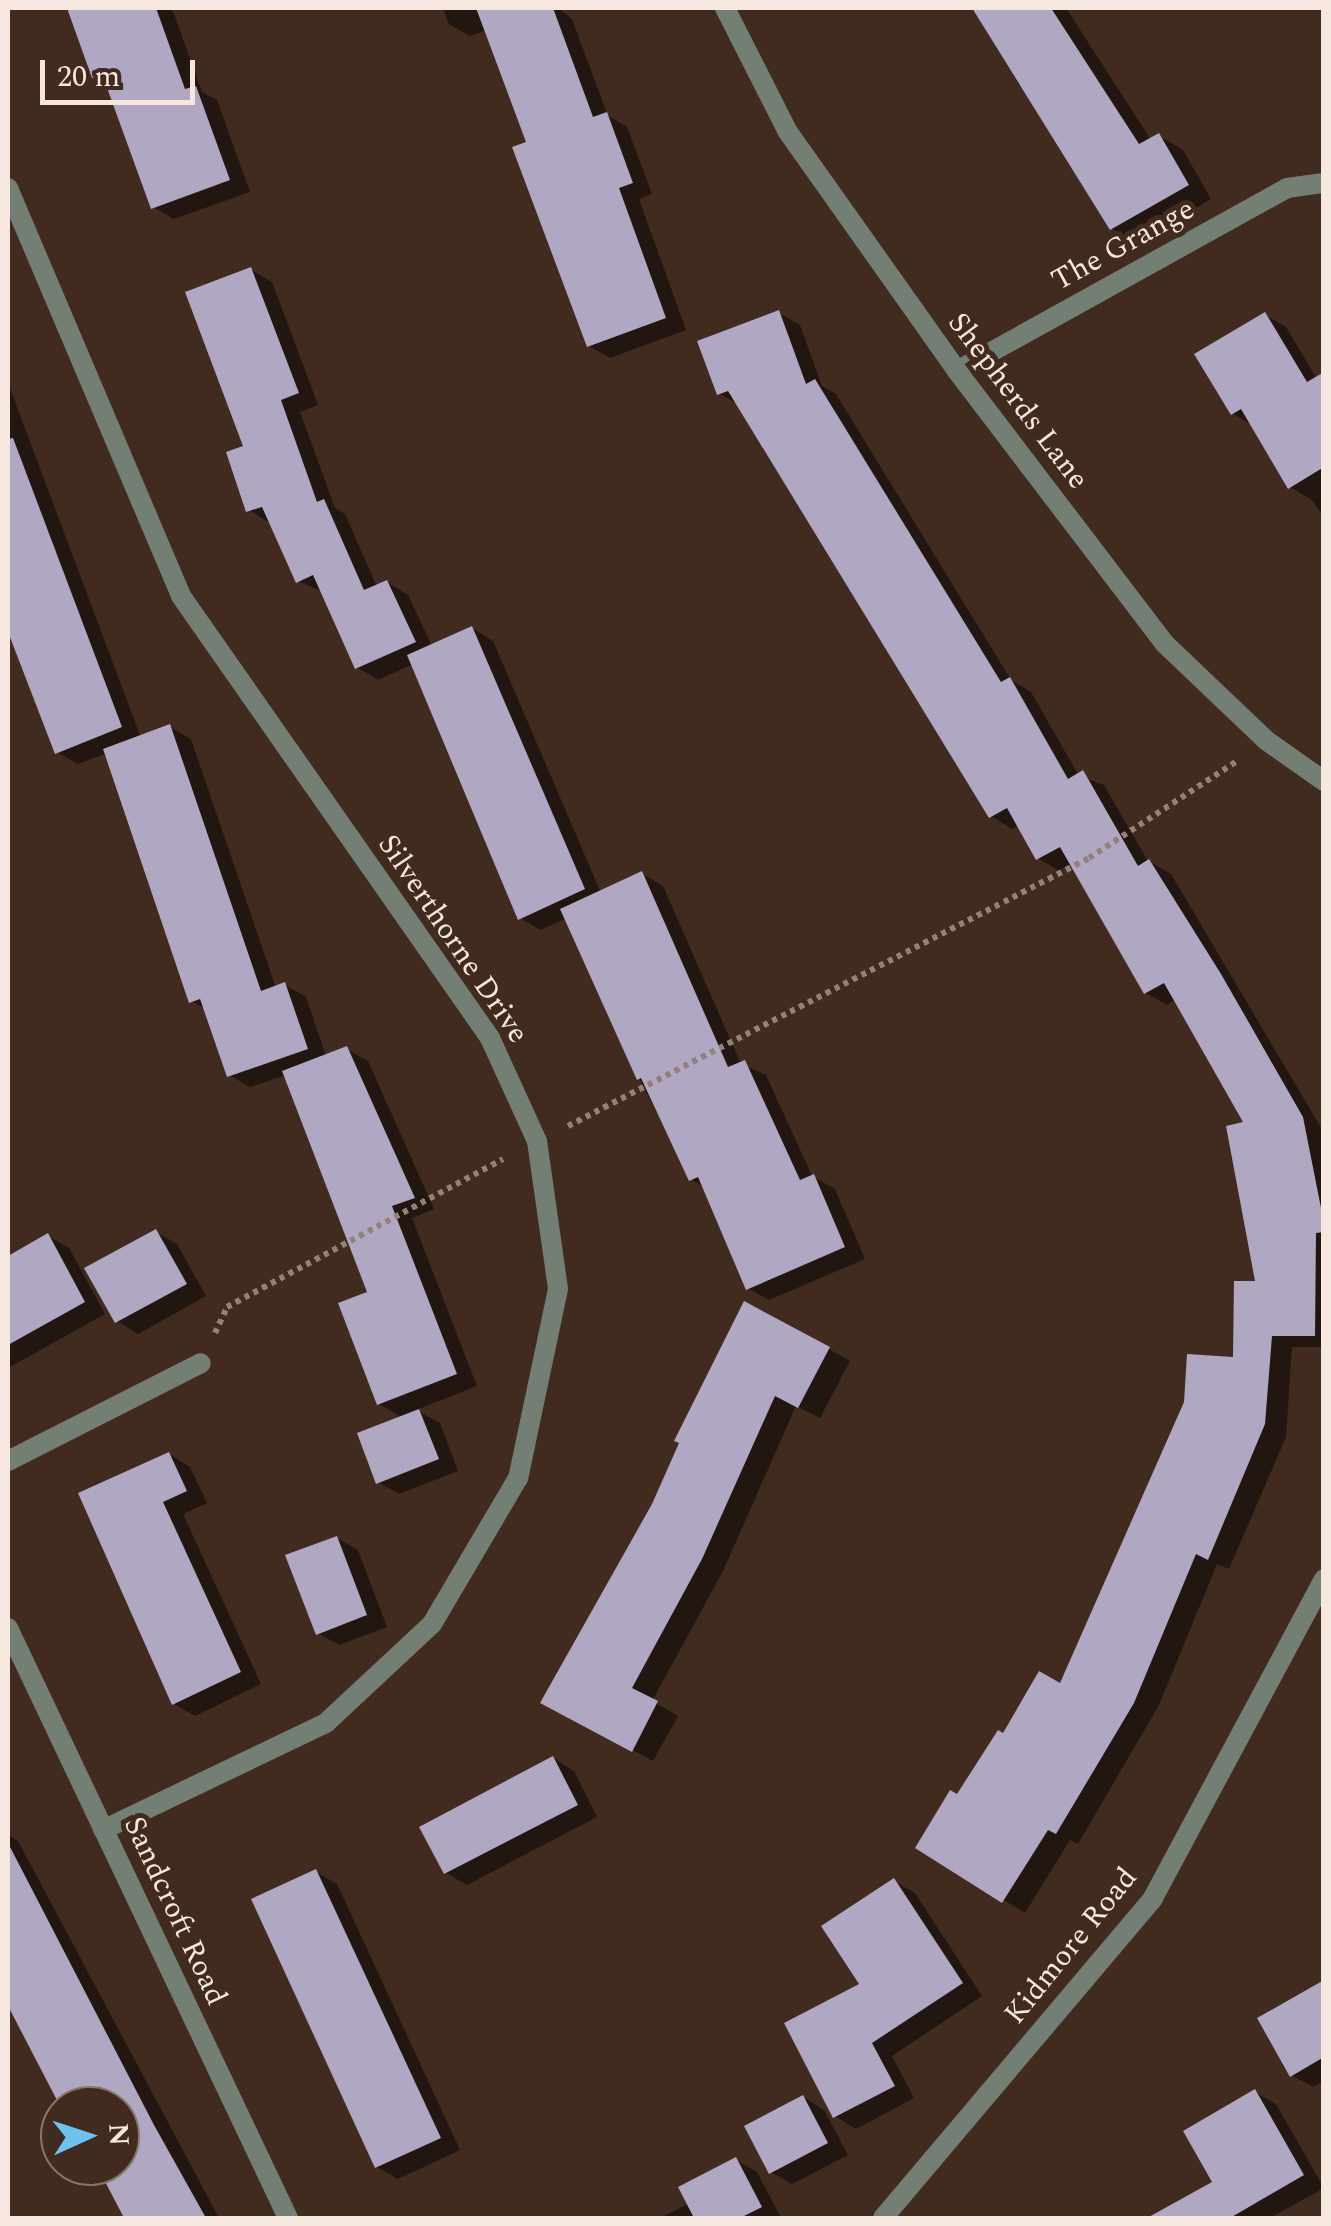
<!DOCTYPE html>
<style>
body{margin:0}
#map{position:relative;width:1331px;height:2226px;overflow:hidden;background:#412a1e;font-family:Spectral,serif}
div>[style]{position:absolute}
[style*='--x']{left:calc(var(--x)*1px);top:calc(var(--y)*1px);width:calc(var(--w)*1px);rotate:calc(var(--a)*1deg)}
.shadow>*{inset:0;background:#0007}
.building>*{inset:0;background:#b0a7c2}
.path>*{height:6px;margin-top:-3px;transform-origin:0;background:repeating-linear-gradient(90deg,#938076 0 5px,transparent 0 10px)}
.minor>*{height:20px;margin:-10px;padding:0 10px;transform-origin:10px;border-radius:10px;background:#737e75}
.tertiary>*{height:20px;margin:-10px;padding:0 10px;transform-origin:10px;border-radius:10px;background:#737e75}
span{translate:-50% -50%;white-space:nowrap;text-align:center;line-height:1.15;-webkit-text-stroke:10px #412a1e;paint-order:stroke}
.street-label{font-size:30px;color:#f6e7df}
.frame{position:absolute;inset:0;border:10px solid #f6e7df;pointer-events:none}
.north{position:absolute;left:40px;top:2086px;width:100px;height:100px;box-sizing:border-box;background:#412a1e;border:2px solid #89766b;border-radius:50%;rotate:87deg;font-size:28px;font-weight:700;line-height:40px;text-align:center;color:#f6e7df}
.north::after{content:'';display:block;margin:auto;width:35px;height:45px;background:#6cc3f2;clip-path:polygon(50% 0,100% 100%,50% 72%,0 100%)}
.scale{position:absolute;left:40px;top:60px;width:155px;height:45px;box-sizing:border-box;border:5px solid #f6e7df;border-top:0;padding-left:12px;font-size:30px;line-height:35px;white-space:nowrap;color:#f6e7df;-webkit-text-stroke:8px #412a1e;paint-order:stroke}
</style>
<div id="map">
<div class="shadow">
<div style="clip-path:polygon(71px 8px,172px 8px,202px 92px,217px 100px,250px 192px,174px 219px,153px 207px,108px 84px,94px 76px)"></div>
<div style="clip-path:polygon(443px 8px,558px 8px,572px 19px,608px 116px,627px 127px,652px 194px,639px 199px,686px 330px,610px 358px,589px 346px,529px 144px,487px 30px,470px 36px,449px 24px)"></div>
<div style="clip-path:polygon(972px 8px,1066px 8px,1151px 140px,1159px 136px,1183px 150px,1211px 199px,1137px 243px,1112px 229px,1033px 93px,1019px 85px)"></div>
<div style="clip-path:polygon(251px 270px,272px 282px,318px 405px,300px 412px,335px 508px,345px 514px,377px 587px,387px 582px,408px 595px,432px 646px,472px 628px,493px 641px,601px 893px,642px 874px,663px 886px,741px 1064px,766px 1075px,812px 1176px,835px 1189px,865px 1259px,769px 1300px,748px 1288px,705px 1188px,691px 1179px,639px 1078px,567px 918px,541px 930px,520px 918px,413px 664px,378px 680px,357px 667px,323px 592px,298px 581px,270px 523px,249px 510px)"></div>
<div style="clip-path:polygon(779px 313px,800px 325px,822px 386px,836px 394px,1011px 680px,1031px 692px,1079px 776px,1104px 785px,1148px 861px,1171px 874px,1323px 1131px,1324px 1347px,1292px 1347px,1286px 1437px,1229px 1569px,1217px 1564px,1159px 1705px,1078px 1844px,1070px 1840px,1025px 1913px,918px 1847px,1004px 1736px,1061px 1687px,1236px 1359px,1258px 1283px,1247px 1124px,1176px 999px,1167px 1005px,1146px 993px,1072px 863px,1059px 871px,1038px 858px,1019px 825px,1012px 829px,991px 816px,739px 405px,719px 393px)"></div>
<div style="clip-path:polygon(1265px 315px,1286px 327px,1317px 379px,1324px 377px,1324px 517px,1312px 500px,1290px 487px,1254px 426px,1233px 414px)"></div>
<div style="clip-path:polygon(8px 383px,141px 738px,170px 727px,191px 739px,276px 988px,285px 985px,306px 997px,326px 1056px,346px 1049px,368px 1061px,434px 1209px,412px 1218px,477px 1386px,416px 1410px,440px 1423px,458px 1471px,399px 1494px,378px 1482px,403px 1418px,379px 1404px,370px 1294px,286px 1075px,250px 1087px,229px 1075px,207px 1010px,191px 1001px,107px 753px,78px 764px,57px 752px,8px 622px)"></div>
<div style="clip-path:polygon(156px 1232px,177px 1244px,206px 1296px,138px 1334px,117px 1321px)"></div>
<div style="clip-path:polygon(48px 1236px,69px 1248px,105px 1314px,8px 1368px,8px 1259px)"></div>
<div style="clip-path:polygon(829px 1349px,850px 1361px,820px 1418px,796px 1406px,723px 1571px,652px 1701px,678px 1716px,653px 1761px,564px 1714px,682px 1442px)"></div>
<div style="clip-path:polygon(169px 1454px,190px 1467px,207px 1503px,183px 1514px,261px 1684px,195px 1716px,174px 1704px,82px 1494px)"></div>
<div style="clip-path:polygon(337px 1538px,358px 1550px,387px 1627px,339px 1645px,318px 1633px)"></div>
<div style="clip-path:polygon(553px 1758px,574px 1771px,597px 1817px,467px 1885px,446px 1873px)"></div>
<div style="clip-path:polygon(8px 1835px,18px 1841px,219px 2218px,128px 2218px,100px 2166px,120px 2166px,120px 2106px,68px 2106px,8px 1994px)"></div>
<div style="clip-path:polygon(316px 1872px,337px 1884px,460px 2150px,398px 2179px,377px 2167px)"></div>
<div style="clip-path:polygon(894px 1881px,915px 1893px,982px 1996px,892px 2056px,914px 2098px,856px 2129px,835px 2116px)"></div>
<div style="clip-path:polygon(1324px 1983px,1324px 2081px,1313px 2087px,1291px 2075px)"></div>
<div style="clip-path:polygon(1255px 2092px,1276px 2104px,1324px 2188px,1270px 2218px,1152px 2218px,1215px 2183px)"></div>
<div style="clip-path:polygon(803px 2097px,824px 2110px,848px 2155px,792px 2184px,771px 2172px)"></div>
<div style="clip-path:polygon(736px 2160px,757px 2172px,781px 2218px,660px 2218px,690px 2203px)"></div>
</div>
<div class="building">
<div style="clip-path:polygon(67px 8px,156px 8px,185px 89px,196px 86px,230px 180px,151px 209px,102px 74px,92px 78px)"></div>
<div style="clip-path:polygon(476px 8px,553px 8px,593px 117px,607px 112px,633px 183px,619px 188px,666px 318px,587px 347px,512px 147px,526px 142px)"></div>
<div style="clip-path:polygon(972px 8px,1051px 8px,1139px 144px,1159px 133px,1189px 185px,1110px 230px)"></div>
<div style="clip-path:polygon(251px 267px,299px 393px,281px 400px,317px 502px,324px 499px,364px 590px,387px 580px,416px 642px,355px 669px,313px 575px,296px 583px,262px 507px,246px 512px,226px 452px,243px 446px,185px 292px)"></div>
<div style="clip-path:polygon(779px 310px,806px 384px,815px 379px,1001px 682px,1010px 677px,1068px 779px,1083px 770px,1138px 866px,1149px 859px,1221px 974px,1303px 1117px,1324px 1223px,1324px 1232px,1316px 1233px,1315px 1336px,1272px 1336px,1265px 1424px,1208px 1560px,1196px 1554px,1134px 1703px,1056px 1834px,1048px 1830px,1002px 1903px,915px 1848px,950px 1790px,957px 1794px,998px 1730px,1003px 1733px,1039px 1671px,1060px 1683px,1184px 1402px,1187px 1354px,1233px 1357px,1234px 1281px,1255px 1281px,1226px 1126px,1243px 1122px,1164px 983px,1144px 994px,1060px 847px,1036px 860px,1007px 808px,989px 818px,728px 391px,717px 395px,697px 341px)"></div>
<div style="clip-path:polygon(1265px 312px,1307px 382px,1324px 372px,1324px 467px,1288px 489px,1241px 409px,1231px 415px,1194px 354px)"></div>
<div style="clip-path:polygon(13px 438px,122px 727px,55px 754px,8px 632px,8px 439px)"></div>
<div style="clip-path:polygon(472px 626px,585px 889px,518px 920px,407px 655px)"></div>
<div style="clip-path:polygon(170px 724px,261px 991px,285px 982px,308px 1049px,227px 1077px,200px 999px,189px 1003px,103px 749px)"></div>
<div style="clip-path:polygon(642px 871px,728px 1067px,745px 1060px,800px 1180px,814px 1174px,845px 1247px,746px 1290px,698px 1177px,689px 1181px,641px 1078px,637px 1080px,560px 909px)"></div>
<div style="clip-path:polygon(347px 1046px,415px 1198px,392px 1206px,457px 1374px,377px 1405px,338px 1303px,367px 1292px,282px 1071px)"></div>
<div style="clip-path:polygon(156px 1229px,187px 1284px,115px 1323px,84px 1268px)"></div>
<div style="clip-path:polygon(48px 1233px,85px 1302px,8px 1345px,8px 1256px)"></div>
<div style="clip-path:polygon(744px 1301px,830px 1347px,798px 1408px,775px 1396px,702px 1559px,632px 1688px,658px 1701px,632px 1752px,540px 1703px,652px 1504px,679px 1443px,674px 1441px)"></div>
<div style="clip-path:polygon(419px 1409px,439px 1459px,376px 1484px,357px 1433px)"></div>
<div style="clip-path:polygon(169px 1452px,187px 1491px,163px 1502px,241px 1672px,172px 1705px,78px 1493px)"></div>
<div style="clip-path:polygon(337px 1536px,367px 1615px,316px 1635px,285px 1555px)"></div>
<div style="clip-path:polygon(553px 1756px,578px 1805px,444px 1874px,419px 1827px)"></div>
<div style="clip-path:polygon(8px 1843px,154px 2125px,206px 2218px,124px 2218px,97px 2166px,120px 2166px,120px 2106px,60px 2106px,8px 2006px)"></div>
<div style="clip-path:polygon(316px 1869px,441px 2138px,375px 2168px,251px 1899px)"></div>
<div style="clip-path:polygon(894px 1878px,963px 1983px,872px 2043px,895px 2086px,833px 2118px,784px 2023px,859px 1984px,821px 1926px)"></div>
<div style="clip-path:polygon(1324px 1980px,1324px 2057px,1290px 2077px,1257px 2018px)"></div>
<div style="clip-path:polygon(1255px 2089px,1304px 2175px,1230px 2218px,1147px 2218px,1212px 2182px,1183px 2131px)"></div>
<div style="clip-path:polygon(803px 2095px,828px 2143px,769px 2174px,744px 2126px)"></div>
<div style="clip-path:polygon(736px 2157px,762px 2207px,740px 2218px,694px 2218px,678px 2187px)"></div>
</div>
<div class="path">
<div style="--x:568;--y:1126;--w:586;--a:-27.22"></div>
<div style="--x:1089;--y:858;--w:177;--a:-33.2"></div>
<div style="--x:215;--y:1333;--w:29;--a:-65"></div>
<div style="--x:227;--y:1307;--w:313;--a:-28.2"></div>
</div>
<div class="minor">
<div style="--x:8;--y:188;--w:443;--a:67"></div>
<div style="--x:181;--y:596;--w:539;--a:55.04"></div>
<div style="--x:490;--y:1038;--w:113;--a:65.5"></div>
<div style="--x:537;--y:1141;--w:149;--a:81.9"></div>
<div style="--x:558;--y:1289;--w:193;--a:101.9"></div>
<div style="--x:518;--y:1478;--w:169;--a:120.5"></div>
<div style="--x:432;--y:1624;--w:145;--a:137"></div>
<div style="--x:326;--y:1723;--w:247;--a:154.4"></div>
<div style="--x:957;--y:371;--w:377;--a:-29"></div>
<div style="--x:1287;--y:188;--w:37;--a:-8"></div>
<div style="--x:8;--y:1461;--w:216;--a:-26.9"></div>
<div style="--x:8;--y:1628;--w:653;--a:64.61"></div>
</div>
<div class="tertiary">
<div style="--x:725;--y:8;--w:139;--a:63.1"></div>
<div style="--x:788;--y:132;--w:293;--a:54.7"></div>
<div style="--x:957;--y:371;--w:342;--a:52.7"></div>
<div style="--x:1164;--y:643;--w:142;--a:43.6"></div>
<div style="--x:1267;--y:741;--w:70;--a:35.1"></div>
<div style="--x:883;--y:2218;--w:419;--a:-49.8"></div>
<div style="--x:1153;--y:1898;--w:362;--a:-61.8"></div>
</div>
<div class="street-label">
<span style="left:1123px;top:245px;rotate:-29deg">The Grange</span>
<span style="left:1018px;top:401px;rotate:53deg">Shepherds Lane</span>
<span style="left:453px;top:939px;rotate:56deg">Silverthorne Drive</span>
<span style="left:175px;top:1911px;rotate:65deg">Sandcroft Road</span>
<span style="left:1071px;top:1946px;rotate:-51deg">Kidmore Road</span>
</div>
<div class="frame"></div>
<div class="north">N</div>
<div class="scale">20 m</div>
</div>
